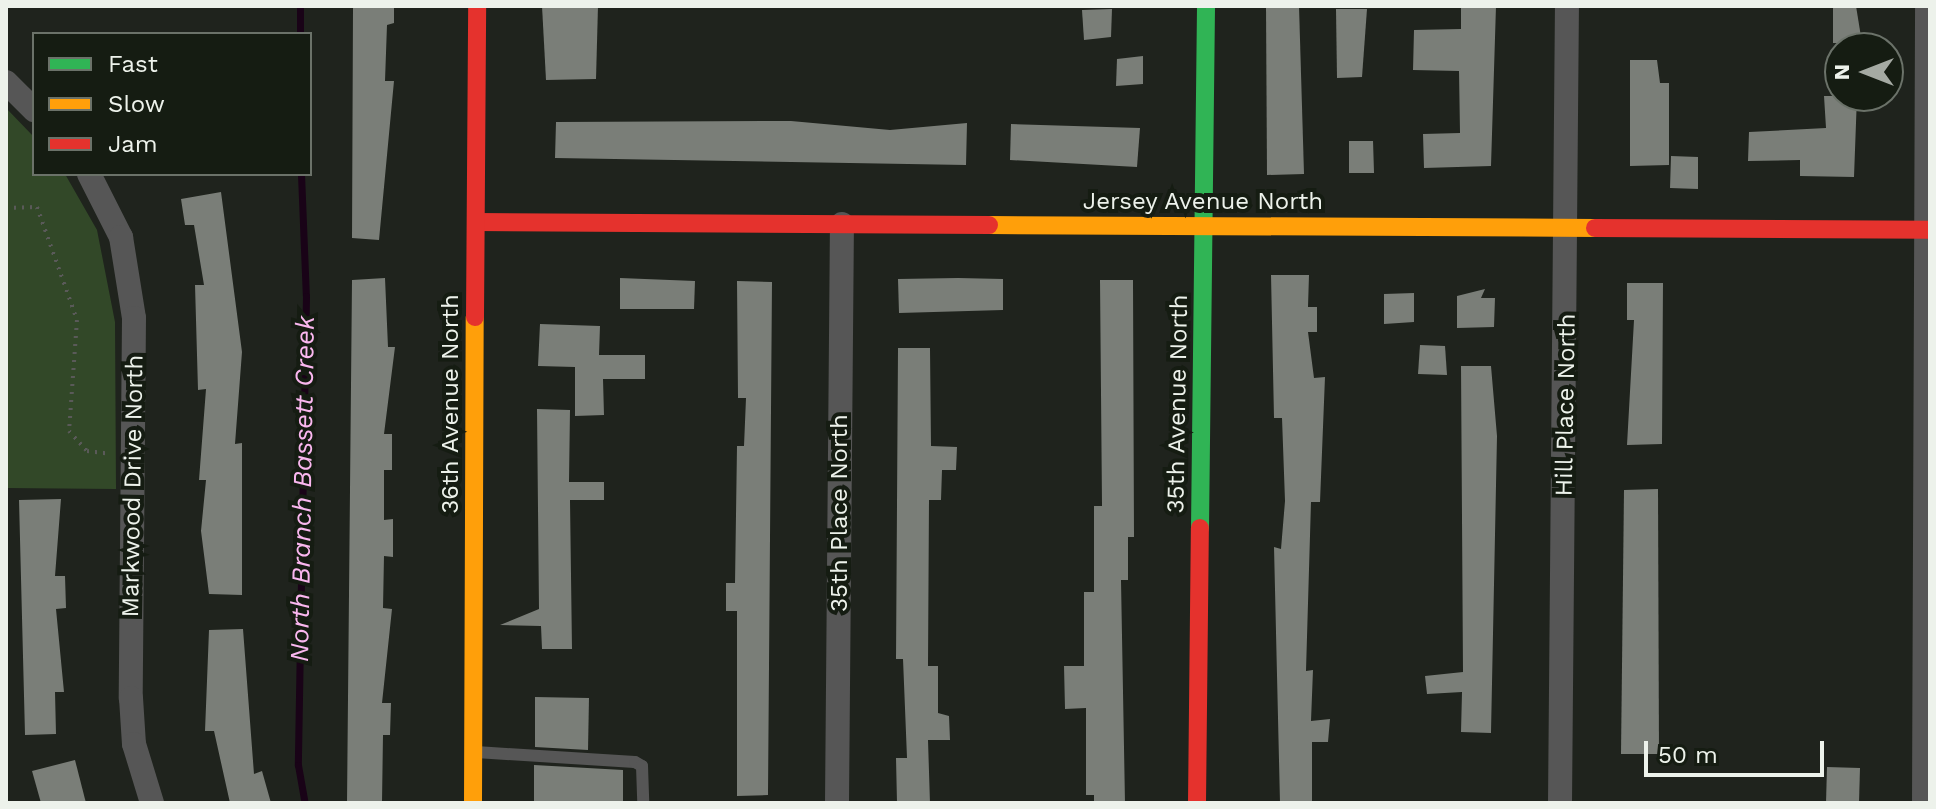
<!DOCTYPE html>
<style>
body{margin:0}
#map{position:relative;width:1936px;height:809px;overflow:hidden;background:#1f231d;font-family:"Work Sans",sans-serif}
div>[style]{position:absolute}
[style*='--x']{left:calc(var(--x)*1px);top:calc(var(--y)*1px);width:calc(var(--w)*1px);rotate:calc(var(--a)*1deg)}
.green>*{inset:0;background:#324828}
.stream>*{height:7px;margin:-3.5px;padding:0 3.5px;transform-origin:3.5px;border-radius:3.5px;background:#190317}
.building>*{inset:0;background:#7a7e78}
.path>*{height:4px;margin-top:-2px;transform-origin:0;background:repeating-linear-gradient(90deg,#5a5a59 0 2px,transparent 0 8px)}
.lane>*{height:12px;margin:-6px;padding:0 6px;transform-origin:6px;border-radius:6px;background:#565656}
.street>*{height:24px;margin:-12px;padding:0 12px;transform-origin:12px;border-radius:12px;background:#565656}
.fast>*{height:18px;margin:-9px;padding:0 9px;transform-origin:9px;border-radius:9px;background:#30b455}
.slow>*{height:18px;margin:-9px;padding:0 9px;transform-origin:9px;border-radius:9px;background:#ff9f0a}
.jam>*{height:18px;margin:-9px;padding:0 9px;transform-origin:9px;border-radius:9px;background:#e5322d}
span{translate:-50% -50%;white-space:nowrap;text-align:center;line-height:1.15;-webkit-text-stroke:8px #151c12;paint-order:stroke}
.street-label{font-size:24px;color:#edf2eb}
.water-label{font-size:26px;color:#fab7ef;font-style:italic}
.frame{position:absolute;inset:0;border:8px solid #edf2eb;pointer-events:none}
.legend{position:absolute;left:32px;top:32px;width:280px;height:144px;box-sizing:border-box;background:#151c12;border:2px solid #6b7269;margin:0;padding:10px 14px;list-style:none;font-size:24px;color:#edf2eb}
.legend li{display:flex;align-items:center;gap:16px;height:40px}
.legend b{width:40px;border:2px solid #6b7269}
.north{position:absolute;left:1824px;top:32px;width:80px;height:80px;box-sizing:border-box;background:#151c12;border:2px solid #6b7269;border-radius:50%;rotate:270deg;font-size:22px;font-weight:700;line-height:32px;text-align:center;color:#edf2eb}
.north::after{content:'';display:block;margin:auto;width:28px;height:36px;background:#a5aaa3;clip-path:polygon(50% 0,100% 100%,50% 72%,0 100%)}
.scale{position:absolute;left:1644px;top:741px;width:180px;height:36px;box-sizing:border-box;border:4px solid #edf2eb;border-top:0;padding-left:10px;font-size:24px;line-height:28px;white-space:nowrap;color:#edf2eb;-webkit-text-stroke:6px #151c12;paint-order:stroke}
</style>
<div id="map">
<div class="green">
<div style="clip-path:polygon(6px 108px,34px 137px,34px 174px,65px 174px,97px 230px,115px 322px,116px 489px,6px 488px)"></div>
</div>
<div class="stream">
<div style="--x:300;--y:34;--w:28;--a:-90"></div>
<div style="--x:301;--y:174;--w:122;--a:87.7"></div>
<div style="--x:306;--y:296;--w:469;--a:91"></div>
<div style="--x:298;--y:765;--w:39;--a:80"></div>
</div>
<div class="building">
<div style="clip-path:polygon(353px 6px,394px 6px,394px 23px,387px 25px,385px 81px,394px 81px,379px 240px,352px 238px)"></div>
<div style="clip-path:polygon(542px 6px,598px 6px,596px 79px,546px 80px)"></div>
<div style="clip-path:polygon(1266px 6px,1299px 6px,1304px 174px,1267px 175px)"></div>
<div style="clip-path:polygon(1461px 6px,1496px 6px,1491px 166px,1424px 168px,1423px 134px,1460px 133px,1459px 71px,1413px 70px,1414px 30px,1461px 29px)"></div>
<div style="clip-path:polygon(1833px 6px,1856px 6px,1862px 43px,1833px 43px)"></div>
<div style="clip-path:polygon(1112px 9px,1111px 37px,1084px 40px,1082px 10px)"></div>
<div style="clip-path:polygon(1336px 9px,1367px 9px,1362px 77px,1337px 78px)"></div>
<div style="clip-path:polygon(1143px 56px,1143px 84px,1116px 86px,1117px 59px)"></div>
<div style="clip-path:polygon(1630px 60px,1657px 60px,1660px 83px,1669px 83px,1669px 165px,1630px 166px)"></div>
<div style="clip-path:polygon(1824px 96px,1857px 96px,1854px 177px,1800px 176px,1800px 160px,1748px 161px,1749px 132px,1826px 128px)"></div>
<div style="clip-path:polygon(791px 121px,890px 130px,967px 123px,966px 165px,555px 158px,556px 122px)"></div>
<div style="clip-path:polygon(1011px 124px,1140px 128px,1137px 167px,1010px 160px)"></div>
<div style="clip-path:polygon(1349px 141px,1373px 141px,1374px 173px,1349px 173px)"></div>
<div style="clip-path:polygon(1671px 156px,1698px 157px,1698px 189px,1670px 188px)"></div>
<div style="clip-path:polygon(221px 192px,242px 352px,235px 444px,242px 443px,242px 595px,209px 594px,201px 531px,206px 480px,199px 480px,206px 389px,198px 390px,195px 285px,204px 285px,194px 225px,185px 225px,181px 199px)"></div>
<div style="clip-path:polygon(1271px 275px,1309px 275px,1308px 307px,1317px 307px,1317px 332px,1308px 332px,1314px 378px,1325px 377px,1320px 502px,1311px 502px,1306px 671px,1313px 670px,1311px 721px,1330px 719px,1328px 742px,1312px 742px,1312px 803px,1280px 803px,1274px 547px,1281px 549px,1285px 501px,1282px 418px,1274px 418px)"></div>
<div style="clip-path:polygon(385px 278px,388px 347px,395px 347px,384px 434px,392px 434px,392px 470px,384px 470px,384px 520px,393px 519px,393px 557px,384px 556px,383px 608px,392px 609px,382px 703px,391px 703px,390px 735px,383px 735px,382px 803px,347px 803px,352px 280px)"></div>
<div style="clip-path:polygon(620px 278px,695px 281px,694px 309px,620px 309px)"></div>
<div style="clip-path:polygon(958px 278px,1003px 279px,1003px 310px,899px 313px,898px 279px)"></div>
<div style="clip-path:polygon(1100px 280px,1133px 280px,1134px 537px,1128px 537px,1128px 580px,1121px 580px,1125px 803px,1094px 803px,1094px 795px,1086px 795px,1086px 708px,1065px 709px,1064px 666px,1084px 666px,1084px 592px,1094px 592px,1094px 506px,1102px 506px)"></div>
<div style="clip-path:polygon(737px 281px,772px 282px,768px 795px,737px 796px,737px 611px,726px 611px,726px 583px,735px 583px,737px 446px,744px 446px,746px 398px,738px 398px)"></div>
<div style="clip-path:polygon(1627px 283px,1663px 283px,1662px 444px,1627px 445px,1634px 320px,1627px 320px)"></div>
<div style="clip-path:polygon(1485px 289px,1481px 298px,1495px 298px,1494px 327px,1457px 328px,1457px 296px)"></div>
<div style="clip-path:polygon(1414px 293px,1414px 322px,1384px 324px,1384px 294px)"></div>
<div style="clip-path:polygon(540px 324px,600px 326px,599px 355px,645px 355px,645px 379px,603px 379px,604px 415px,575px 416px,575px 367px,538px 366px)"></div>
<div style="clip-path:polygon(1420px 345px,1445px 346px,1447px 375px,1418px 374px)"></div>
<div style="clip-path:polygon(898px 348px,930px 348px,931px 446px,957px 447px,956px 470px,942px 470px,941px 500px,929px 500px,928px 666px,938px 666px,938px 713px,949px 716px,950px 740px,928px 740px,930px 803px,897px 803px,896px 758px,907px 758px,903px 659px,896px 659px)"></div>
<div style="clip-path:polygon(1461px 366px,1491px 366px,1497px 436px,1491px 733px,1461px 732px,1462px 692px,1427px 694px,1425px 676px,1463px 672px)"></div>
<div style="clip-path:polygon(537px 409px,570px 410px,569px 482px,604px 482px,604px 500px,570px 500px,572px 649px,542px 649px,541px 626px,500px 625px,539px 609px)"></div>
<div style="clip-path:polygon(1658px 489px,1659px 754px,1621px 754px,1624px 490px)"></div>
<div style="clip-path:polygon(61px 499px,55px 576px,65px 576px,66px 608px,56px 609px,64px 692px,55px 692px,56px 734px,25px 735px,19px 500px)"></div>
<div style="clip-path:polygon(243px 629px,254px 774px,262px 771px,271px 803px,230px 803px,214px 731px,205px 731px,209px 630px)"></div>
<div style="clip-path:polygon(535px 697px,589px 698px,588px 750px,535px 747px)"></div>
<div style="clip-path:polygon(75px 760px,86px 803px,41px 803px,32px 771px)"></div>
<div style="clip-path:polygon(534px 765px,623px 770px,623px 803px,534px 803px)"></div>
<div style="clip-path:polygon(1827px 767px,1860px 768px,1859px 803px,1826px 803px)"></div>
</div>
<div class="path">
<div style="--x:6;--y:208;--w:31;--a:-2"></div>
<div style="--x:37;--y:207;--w:120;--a:70.5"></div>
<div style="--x:77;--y:320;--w:111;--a:94.1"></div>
<div style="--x:69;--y:431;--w:27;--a:48"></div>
<div style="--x:87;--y:451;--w:23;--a:7"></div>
</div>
<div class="lane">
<div style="--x:476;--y:752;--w:159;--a:3.6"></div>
<div style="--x:635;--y:762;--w:8;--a:30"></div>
<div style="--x:642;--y:766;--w:37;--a:88"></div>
</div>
<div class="street">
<div style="--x:6;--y:82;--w:40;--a:45"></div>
<div style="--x:89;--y:174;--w:71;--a:63.1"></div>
<div style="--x:121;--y:237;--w:82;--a:80.9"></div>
<div style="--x:134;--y:318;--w:380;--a:90.5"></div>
<div style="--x:131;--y:698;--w:46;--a:86.3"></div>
<div style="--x:134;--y:744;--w:62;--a:73"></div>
<div style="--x:837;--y:803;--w:579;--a:-89.51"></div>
<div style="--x:1560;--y:803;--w:797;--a:-89.5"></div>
<div style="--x:1924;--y:803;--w:797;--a:-89.78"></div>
</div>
<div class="fast">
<div style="--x:1200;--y:528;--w:522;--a:-89.34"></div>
</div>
<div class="slow">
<div style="--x:989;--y:225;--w:606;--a:0.28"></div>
<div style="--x:473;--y:803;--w:486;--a:-89.8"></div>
</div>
<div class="jam">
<div style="--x:476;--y:222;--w:513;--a:0.34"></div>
<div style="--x:1595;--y:228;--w:335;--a:0.3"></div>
<div style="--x:475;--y:317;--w:311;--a:-89.6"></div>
<div style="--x:1197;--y:803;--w:275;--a:-89.4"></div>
</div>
<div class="street-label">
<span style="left:1203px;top:202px">Jersey Avenue North</span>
<span style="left:451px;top:404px;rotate:-90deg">36th Avenue North</span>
<span style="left:1178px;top:404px;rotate:-89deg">35th Avenue North</span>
<span style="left:1566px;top:405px;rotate:-89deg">Hill Place North</span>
<span style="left:133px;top:486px;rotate:-89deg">Markwood Drive North</span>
<span style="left:840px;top:513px;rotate:-90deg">35th Place North</span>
</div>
<div class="water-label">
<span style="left:303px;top:489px;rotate:-89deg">North Branch Bassett Creek</span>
</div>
<div class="frame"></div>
<ul class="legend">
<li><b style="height:10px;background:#30b455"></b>Fast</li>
<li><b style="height:10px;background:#ff9f0a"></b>Slow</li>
<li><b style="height:10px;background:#e5322d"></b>Jam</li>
</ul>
<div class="north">N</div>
<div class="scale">50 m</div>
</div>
